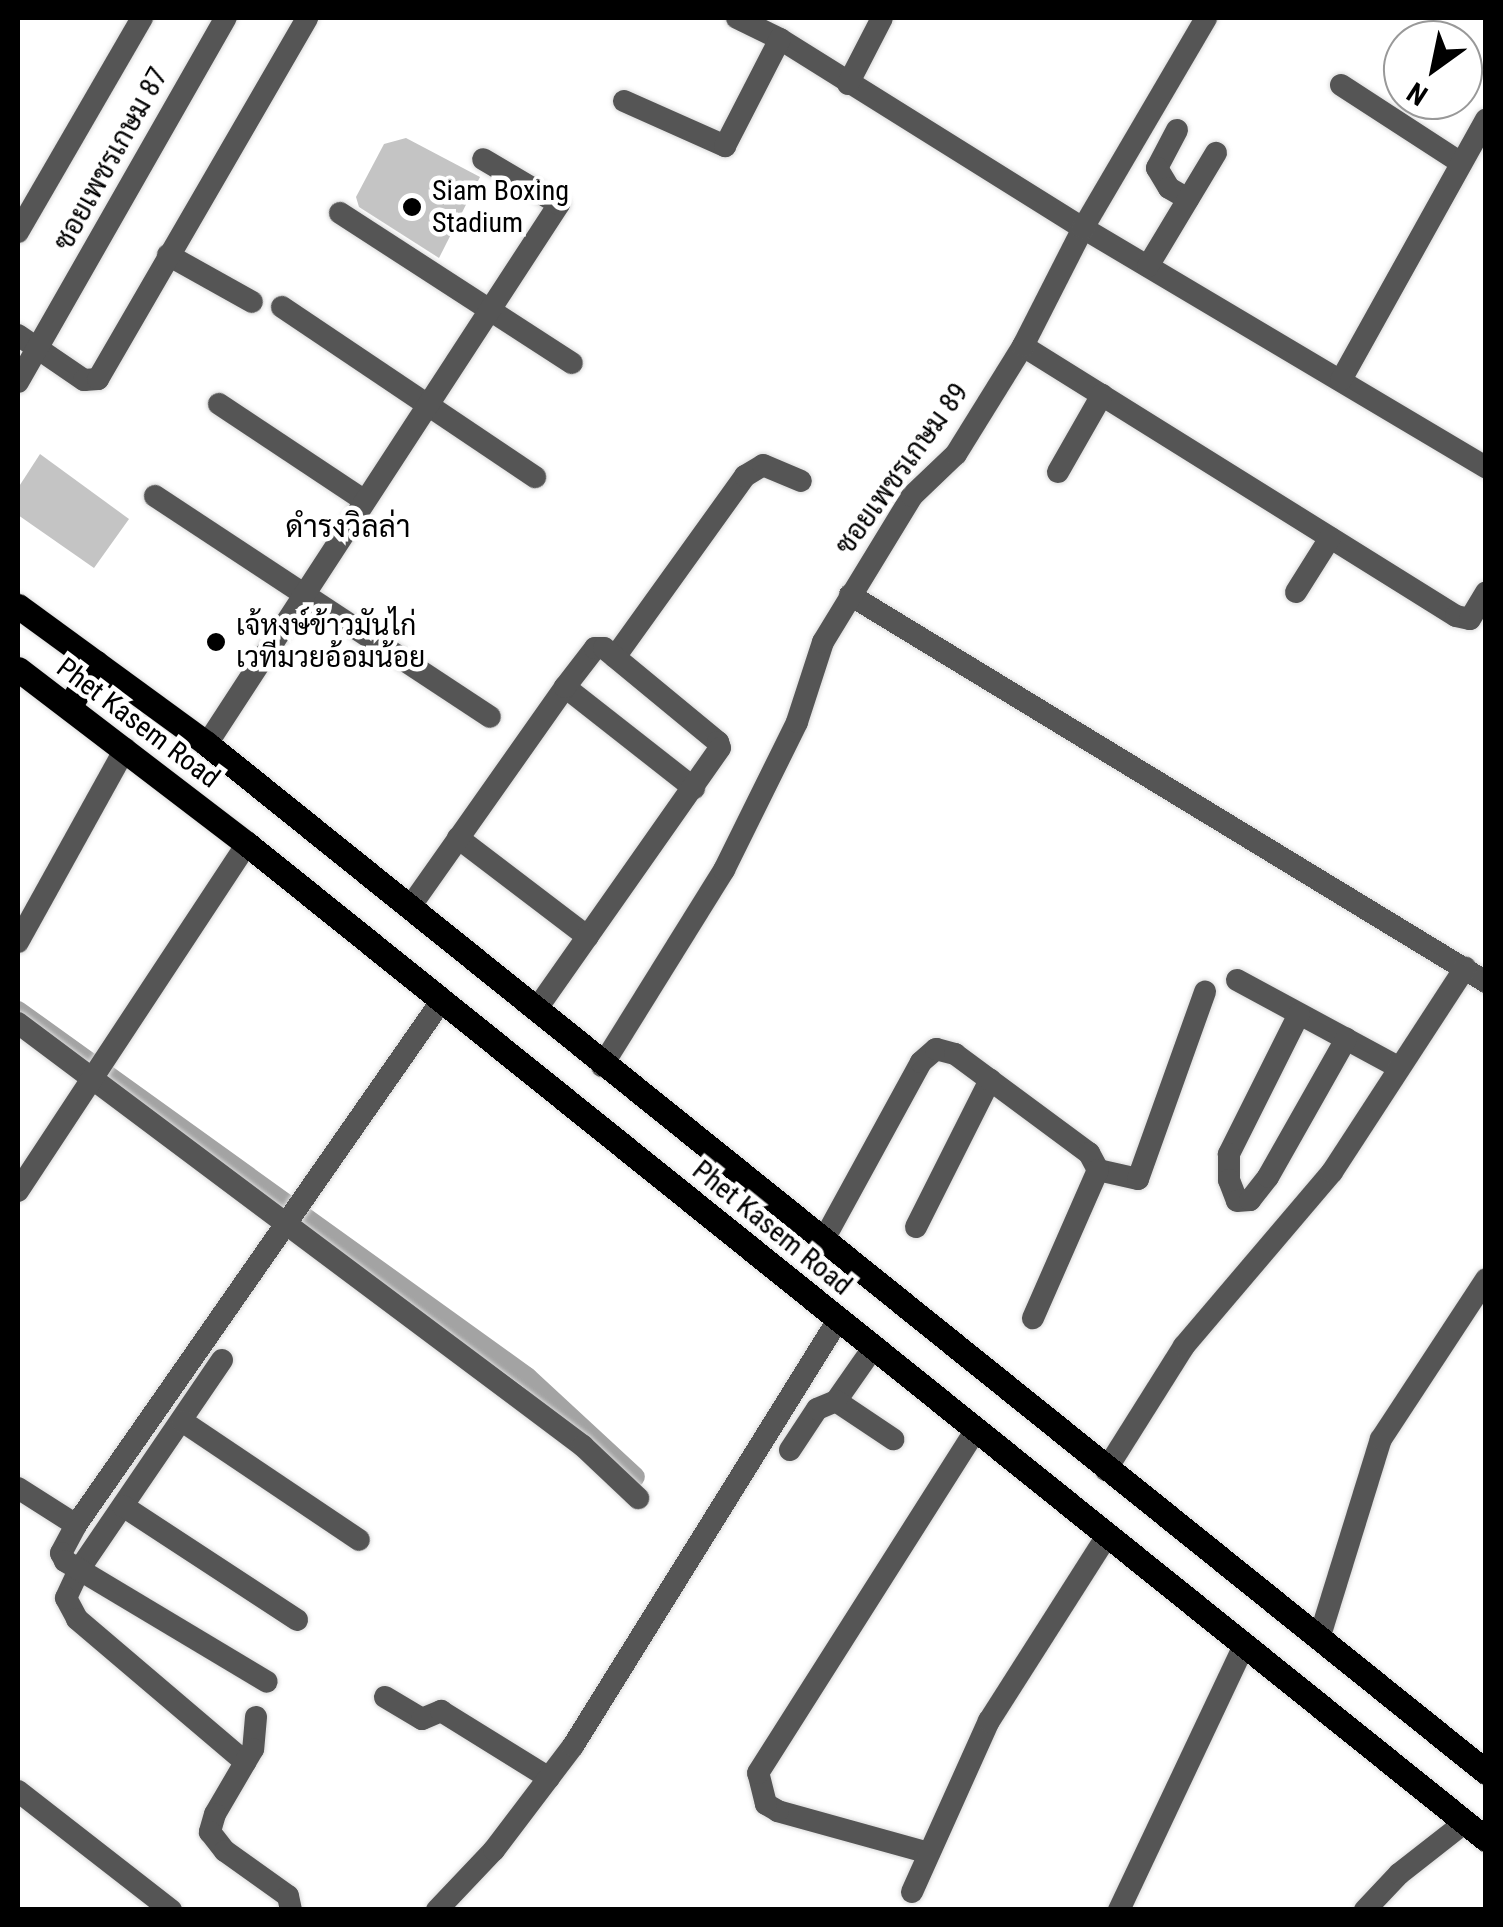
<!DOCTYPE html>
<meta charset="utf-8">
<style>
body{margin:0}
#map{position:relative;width:1503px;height:1927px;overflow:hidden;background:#fff;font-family:"Roboto Condensed",Sarabun,sans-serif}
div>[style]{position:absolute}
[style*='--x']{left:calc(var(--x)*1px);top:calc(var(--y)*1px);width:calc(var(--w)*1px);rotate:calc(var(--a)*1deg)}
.canal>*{height:20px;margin:-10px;padding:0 10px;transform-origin:10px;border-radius:10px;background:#a3a3a3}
.building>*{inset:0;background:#c4c4c4}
.roads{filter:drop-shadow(0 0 2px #dbdbdb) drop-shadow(0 0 2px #dbdbdb)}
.minor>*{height:22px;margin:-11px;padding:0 11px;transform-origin:11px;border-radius:11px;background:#555}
.major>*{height:25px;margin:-12.5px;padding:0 12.5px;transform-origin:12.5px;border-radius:12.5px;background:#000}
.dots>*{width:28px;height:28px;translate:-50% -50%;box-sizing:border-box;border:5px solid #fff;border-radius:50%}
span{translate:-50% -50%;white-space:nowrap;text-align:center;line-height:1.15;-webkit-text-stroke:9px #fff;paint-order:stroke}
.street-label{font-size:28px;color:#000}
.poi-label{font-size:28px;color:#000}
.left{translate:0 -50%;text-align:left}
.neighbourhood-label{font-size:30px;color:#000}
.frame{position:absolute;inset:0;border:20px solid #000;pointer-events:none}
.north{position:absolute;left:1383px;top:20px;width:100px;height:100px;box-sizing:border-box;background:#fff;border:2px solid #999;border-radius:50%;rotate:213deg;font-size:28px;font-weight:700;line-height:40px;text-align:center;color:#000}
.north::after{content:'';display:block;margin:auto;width:35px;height:45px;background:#000;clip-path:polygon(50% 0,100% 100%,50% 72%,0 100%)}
</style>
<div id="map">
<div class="canal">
<div style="--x:18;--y:1011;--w:627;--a:35.72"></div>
<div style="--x:527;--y:1377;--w:147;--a:42.8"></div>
</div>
<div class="building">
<div style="clip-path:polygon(406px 138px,480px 177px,439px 258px,359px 207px,356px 197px,384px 144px)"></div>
<div style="clip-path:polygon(40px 454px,129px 519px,94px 568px,18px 515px,18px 488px)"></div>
</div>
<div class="roads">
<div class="minor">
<div style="--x:737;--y:18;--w:48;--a:26"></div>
<div style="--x:780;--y:39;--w:357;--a:32"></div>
<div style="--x:1083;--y:228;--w:469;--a:30.7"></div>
<div style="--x:848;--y:84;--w:74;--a:-62.7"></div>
<div style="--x:1341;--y:85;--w:143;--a:33"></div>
<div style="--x:624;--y:101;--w:111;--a:24"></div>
<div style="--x:725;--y:146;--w:120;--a:-62.8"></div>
<div style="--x:1177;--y:130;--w:43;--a:117.8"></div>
<div style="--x:1157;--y:168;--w:23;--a:59"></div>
<div style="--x:1169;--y:188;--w:22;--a:30"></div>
<div style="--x:340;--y:213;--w:276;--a:32.9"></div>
<div style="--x:18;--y:232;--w:247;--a:-59.9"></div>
<div style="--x:168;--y:255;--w:96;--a:29.2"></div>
<div style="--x:1148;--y:266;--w:132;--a:-59"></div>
<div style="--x:282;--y:307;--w:305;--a:33.9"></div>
<div style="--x:18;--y:335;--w:80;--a:34.3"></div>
<div style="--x:84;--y:380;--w:14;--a:-4"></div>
<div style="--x:98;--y:379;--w:417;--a:-59.9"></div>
<div style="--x:1023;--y:346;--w:510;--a:31.95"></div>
<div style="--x:1456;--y:616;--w:14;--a:12"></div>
<div style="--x:1470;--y:619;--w:31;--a:-59"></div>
<div style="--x:1341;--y:380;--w:298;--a:-60.9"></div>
<div style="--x:18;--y:382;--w:419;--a:-60.3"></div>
<div style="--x:219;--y:404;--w:175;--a:33.6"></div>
<div style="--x:1058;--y:472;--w:89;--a:-60.3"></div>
<div style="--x:155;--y:496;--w:401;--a:33.4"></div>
<div style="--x:1296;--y:592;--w:64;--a:-57.8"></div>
<div style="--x:850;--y:595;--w:744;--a:31.32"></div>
<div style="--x:615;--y:657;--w:223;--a:-54.3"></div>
<div style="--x:745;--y:476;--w:21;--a:-31"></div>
<div style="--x:763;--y:465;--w:41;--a:22.8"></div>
<div style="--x:565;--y:687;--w:164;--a:38.1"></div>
<div style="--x:207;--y:744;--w:645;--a:-56.9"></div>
<div style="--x:559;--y:204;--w:88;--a:-149.4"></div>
<div style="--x:458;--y:838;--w:163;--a:37.3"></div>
<div style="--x:410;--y:907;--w:269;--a:-54.8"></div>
<div style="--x:565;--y:687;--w:49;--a:-52.4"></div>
<div style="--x:595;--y:648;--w:9;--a:0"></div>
<div style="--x:604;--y:648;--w:148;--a:39.5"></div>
<div style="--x:718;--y:742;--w:6;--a:72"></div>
<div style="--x:720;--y:748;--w:320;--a:125.1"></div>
<div style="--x:18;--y:942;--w:221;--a:-61"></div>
<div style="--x:1237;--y:980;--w:183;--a:28.4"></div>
<div style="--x:1299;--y:1014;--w:157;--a:116.6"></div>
<div style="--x:1229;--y:1154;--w:26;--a:90"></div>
<div style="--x:1229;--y:1180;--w:22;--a:69"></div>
<div style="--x:1237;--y:1201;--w:13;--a:-4"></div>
<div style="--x:1250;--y:1200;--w:29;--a:-52"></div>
<div style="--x:1268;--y:1177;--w:159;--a:-60.5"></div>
<div style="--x:18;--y:1023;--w:706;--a:36.82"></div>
<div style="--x:583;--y:1446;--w:76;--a:43.4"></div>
<div style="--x:602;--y:1066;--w:231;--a:-58.1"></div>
<div style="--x:724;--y:870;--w:165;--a:-63.7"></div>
<div style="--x:797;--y:722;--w:84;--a:-72"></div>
<div style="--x:823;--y:642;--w:171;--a:-58.6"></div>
<div style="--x:912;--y:496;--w:61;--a:-43.7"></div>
<div style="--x:956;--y:454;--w:127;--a:-58.2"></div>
<div style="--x:1023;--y:346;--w:132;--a:-63"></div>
<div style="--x:1083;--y:228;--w:243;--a:-59.6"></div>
<div style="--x:1098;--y:1170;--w:41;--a:12.7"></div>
<div style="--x:1138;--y:1179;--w:199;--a:-70.3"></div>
<div style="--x:18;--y:1191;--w:416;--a:-56.6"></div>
<div style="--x:916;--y:1227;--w:165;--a:-63.3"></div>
<div style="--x:822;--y:1243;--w:206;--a:-61.3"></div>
<div style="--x:921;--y:1062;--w:20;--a:-41"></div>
<div style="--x:936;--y:1049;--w:20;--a:15"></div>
<div style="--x:955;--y:1054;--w:167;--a:36.5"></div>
<div style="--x:1089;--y:1153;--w:19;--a:62"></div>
<div style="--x:1098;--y:1170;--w:162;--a:113.7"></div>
<div style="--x:873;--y:1348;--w:65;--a:124.9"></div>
<div style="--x:836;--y:1401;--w:69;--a:33.7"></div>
<div style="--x:222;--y:1360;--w:254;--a:124.3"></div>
<div style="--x:79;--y:1570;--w:31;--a:115"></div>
<div style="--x:66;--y:1598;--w:24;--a:62"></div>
<div style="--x:77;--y:1619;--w:221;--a:40.4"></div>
<div style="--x:182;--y:1421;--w:213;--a:33.9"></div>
<div style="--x:790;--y:1450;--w:49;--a:-56.6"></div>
<div style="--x:817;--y:1409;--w:21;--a:-23"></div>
<div style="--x:1106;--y:1470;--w:146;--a:-57.8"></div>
<div style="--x:1184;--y:1346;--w:228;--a:-49.6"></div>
<div style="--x:1332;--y:1172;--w:244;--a:-56.9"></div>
<div style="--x:18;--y:1488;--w:69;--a:32.5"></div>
<div style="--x:76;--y:1525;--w:32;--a:118"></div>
<div style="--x:61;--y:1553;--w:9;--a:63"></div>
<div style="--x:65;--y:1561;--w:235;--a:30.9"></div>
<div style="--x:123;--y:1506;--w:208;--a:33.2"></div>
<div style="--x:76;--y:1525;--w:640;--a:-55.12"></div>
<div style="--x:1319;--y:1639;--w:209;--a:-72.8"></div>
<div style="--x:1381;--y:1439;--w:191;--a:-56.7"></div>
<div style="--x:385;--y:1697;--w:43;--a:30.7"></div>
<div style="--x:422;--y:1719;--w:21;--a:-23"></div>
<div style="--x:441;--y:1711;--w:127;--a:31.8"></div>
<div style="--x:256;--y:1717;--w:32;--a:95"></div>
<div style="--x:253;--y:1749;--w:75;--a:120.3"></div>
<div style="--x:215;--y:1814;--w:19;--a:106"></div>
<div style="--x:210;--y:1832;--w:24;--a:52"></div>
<div style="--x:225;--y:1851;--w:77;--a:35.5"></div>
<div style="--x:288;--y:1896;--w:14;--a:78"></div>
<div style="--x:18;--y:1791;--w:194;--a:37.9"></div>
<div style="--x:929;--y:1853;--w:157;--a:-164.5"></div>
<div style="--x:778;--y:1811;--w:14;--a:-150"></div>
<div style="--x:766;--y:1804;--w:32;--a:-104"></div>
<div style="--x:758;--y:1773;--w:405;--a:-57.6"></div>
<div style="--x:912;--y:1892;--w:188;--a:-65.8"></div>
<div style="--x:989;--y:1721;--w:219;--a:-57.5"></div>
<div style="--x:437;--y:1910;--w:83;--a:-46.5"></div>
<div style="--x:494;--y:1850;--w:131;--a:-52.8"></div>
<div style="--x:573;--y:1746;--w:502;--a:-58.12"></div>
<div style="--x:1119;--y:1910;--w:293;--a:-64.7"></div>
<div style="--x:1365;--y:1910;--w:50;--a:-46.6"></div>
<div style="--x:1399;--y:1874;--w:83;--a:-38.1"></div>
</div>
<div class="major">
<div style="--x:18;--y:606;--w:234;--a:36.1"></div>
<div style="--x:207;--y:744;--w:1641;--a:38.79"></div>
<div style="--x:18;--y:669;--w:288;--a:37.4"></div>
<div style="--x:247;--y:844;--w:1589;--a:38.77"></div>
<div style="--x:69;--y:707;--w:52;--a:-59"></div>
</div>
</div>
<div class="dots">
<div style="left:412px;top:207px;background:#000"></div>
<div style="left:216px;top:642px;background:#000"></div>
</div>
<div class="street-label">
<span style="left:111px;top:159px;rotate:-61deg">ซอยเพชรเกษม 87</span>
<span style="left:902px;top:469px;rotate:-54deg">ซอยเพชรเกษม 89</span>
<span style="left:138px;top:723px;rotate:37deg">Phet Kasem Road</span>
<span style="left:772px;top:1228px;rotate:39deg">Phet Kasem Road</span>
</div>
<div class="poi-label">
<span class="left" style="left:432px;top:207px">Siam Boxing<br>Stadium</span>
<span class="left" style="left:236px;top:642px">เจ้หงษ์ข้าวมันไก่<br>เวทีมวยอ้อมน้อย</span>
</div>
<div class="neighbourhood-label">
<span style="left:348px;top:527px">ดำรงวิลล่า</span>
</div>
<div class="frame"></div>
<div class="north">N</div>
</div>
